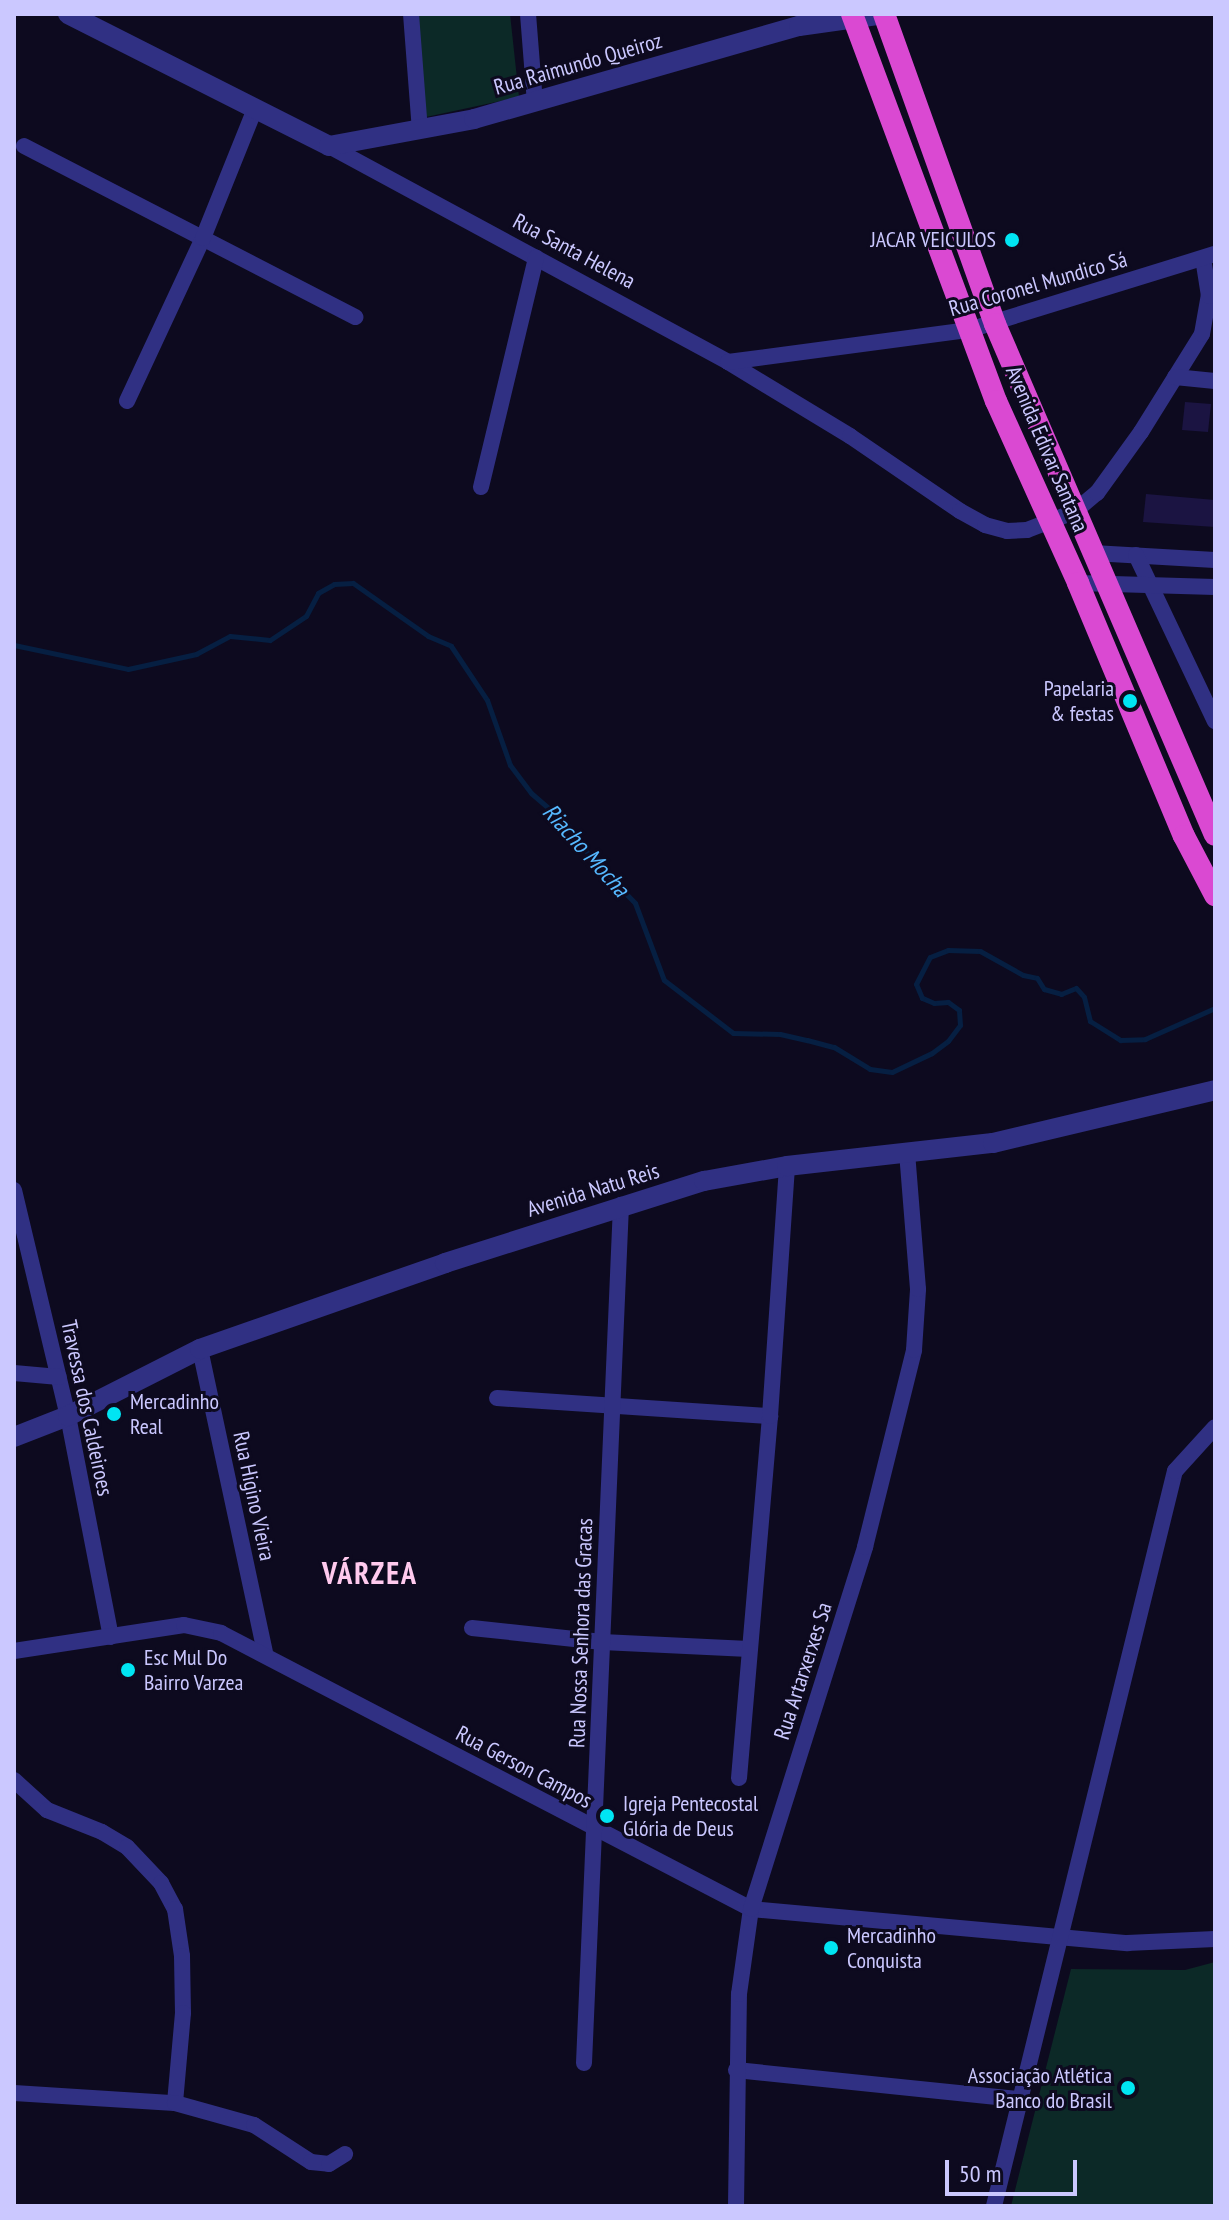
<!DOCTYPE html>
<meta charset="utf-8">
<style>
body{margin:0}
#map{position:relative;width:1229px;height:2220px;overflow:hidden;background:#0d0a1f;font-family:"PT Sans Narrow",sans-serif}
div>[style]{position:absolute}
[style*='--x']{left:calc(var(--x)*1px);top:calc(var(--y)*1px);width:calc(var(--w)*1px);rotate:calc(var(--a)*1deg)}
.green>*{inset:0;background:#0c2927}
.stream>*{height:5px;margin:-2.5px;padding:0 2.5px;transform-origin:2.5px;border-radius:2.5px;background:#061f42}
.building>*{inset:0;background:#1b1442}
.minor>*{height:16px;margin:-8px;padding:0 8px;transform-origin:8px;border-radius:8px;background:#303083}
.tertiary>*{height:20px;margin:-10px;padding:0 10px;transform-origin:10px;border-radius:10px;background:#303083}
.trunk>*{height:22px;margin:-11px;padding:0 11px;transform-origin:11px;border-radius:11px;background:#da49d2}
.dots>*{width:22px;height:22px;translate:-50% -50%;box-sizing:border-box;border:4px solid #0d0a1f;border-radius:50%}
span{translate:-50% -50%;white-space:nowrap;text-align:center;line-height:1.15;-webkit-text-stroke:6px #0d0a1f;paint-order:stroke}
.street-label{font-size:22px;color:#cbc8ff}
.poi-label{font-size:22px;color:#cbc8ff}
.right{translate:-100% -50%;text-align:right}
.left{translate:0 -50%;text-align:left}
.water-label{font-size:24px;color:#56b8ff;font-style:italic}
.district-label{font-size:30px;color:#ffcaee;font-weight:700;letter-spacing:2px}
.frame{position:absolute;inset:0;border:16px solid #cbc8ff;pointer-events:none}
.scale{position:absolute;left:945px;top:2160px;width:132px;height:36px;box-sizing:border-box;border:4px solid #cbc8ff;border-top:0;padding-left:10px;font-size:24px;line-height:28px;white-space:nowrap;color:#cbc8ff;-webkit-text-stroke:6px #0d0a1f;paint-order:stroke}
</style>
<div id="map">
<div class="green">
<div style="clip-path:polygon(418px 14px,510px 14px,519px 97px,426px 117px)"></div>
<div style="clip-path:polygon(1215px 1962px,1215px 2206px,1011px 2206px,1071px 1969px,1185px 1970px)"></div>
</div>
<div class="stream">
<div style="--x:14;--y:645;--w:116;--a:11.9"></div>
<div style="--x:128;--y:669;--w:70;--a:-12.4"></div>
<div style="--x:196;--y:654;--w:38;--a:-28"></div>
<div style="--x:230;--y:636;--w:40;--a:5.7"></div>
<div style="--x:270;--y:640;--w:43;--a:-33.7"></div>
<div style="--x:306;--y:616;--w:26;--a:-62"></div>
<div style="--x:318;--y:593;--w:18;--a:-29"></div>
<div style="--x:334;--y:584;--w:19;--a:-3"></div>
<div style="--x:353;--y:583;--w:92;--a:35.2"></div>
<div style="--x:428;--y:636;--w:25;--a:23"></div>
<div style="--x:451;--y:646;--w:65;--a:56.3"></div>
<div style="--x:487;--y:700;--w:69;--a:70.5"></div>
<div style="--x:510;--y:765;--w:35;--a:53"></div>
<div style="--x:531;--y:793;--w:48;--a:40.7"></div>
<div style="--x:567;--y:824;--w:42;--a:54.8"></div>
<div style="--x:591;--y:858;--w:63;--a:45.6"></div>
<div style="--x:635;--y:903;--w:82;--a:69.4"></div>
<div style="--x:664;--y:980;--w:87;--a:37.5"></div>
<div style="--x:733;--y:1033;--w:47;--a:1.2"></div>
<div style="--x:780;--y:1034;--w:28;--a:13"></div>
<div style="--x:807;--y:1040;--w:28;--a:15"></div>
<div style="--x:834;--y:1047;--w:42;--a:31.4"></div>
<div style="--x:870;--y:1069;--w:22;--a:8"></div>
<div style="--x:892;--y:1072;--w:44;--a:-25.4"></div>
<div style="--x:932;--y:1053;--w:20;--a:-37"></div>
<div style="--x:948;--y:1041;--w:20;--a:-53"></div>
<div style="--x:960;--y:1025;--w:15;--a:-94"></div>
<div style="--x:959;--y:1010;--w:14;--a:-144"></div>
<div style="--x:948;--y:1002;--w:14;--a:176"></div>
<div style="--x:934;--y:1003;--w:13;--a:-157"></div>
<div style="--x:922;--y:998;--w:15;--a:-113"></div>
<div style="--x:916;--y:984;--w:30;--a:-63"></div>
<div style="--x:930;--y:957;--w:19;--a:-21"></div>
<div style="--x:948;--y:950;--w:32;--a:2"></div>
<div style="--x:980;--y:951;--w:49;--a:29.2"></div>
<div style="--x:1023;--y:975;--w:14;--a:12"></div>
<div style="--x:1037;--y:978;--w:13;--a:58"></div>
<div style="--x:1044;--y:989;--w:18;--a:16"></div>
<div style="--x:1061;--y:994;--w:16;--a:-22"></div>
<div style="--x:1076;--y:988;--w:12;--a:48"></div>
<div style="--x:1084;--y:997;--w:25;--a:76"></div>
<div style="--x:1090;--y:1021;--w:36;--a:32"></div>
<div style="--x:1120;--y:1040;--w:25;--a:-2"></div>
<div style="--x:1145;--y:1039;--w:77;--a:-23.9"></div>
</div>
<div class="building">
<div style="clip-path:polygon(1185px 402px,1211px 404px,1208px 432px,1182px 430px)"></div>
<div style="clip-path:polygon(1146px 494px,1215px 500px,1215px 527px,1143px 522px)"></div>
</div>
<div class="minor">
<div style="--x:411;--y:14;--w:116;--a:85.6"></div>
<div style="--x:528;--y:14;--w:88;--a:85.5"></div>
<div style="--x:24;--y:146;--w:373;--a:27.3"></div>
<div style="--x:329;--y:146;--w:454;--a:28.4"></div>
<div style="--x:728;--y:362;--w:143;--a:31.2"></div>
<div style="--x:850;--y:436;--w:133;--a:34.3"></div>
<div style="--x:960;--y:511;--w:29;--a:29"></div>
<div style="--x:985;--y:525;--w:23;--a:15"></div>
<div style="--x:1007;--y:531;--w:20;--a:-3"></div>
<div style="--x:1027;--y:530;--w:50;--a:-21"></div>
<div style="--x:1074;--y:512;--w:30;--a:-40"></div>
<div style="--x:1097;--y:493;--w:75;--a:-54.2"></div>
<div style="--x:1141;--y:432;--w:115;--a:-58.1"></div>
<div style="--x:1202;--y:334;--w:39;--a:-80"></div>
<div style="--x:1209;--y:296;--w:38;--a:-99"></div>
<div style="--x:728;--y:362;--w:243;--a:-7.6"></div>
<div style="--x:969;--y:330;--w:257;--a:-17.2"></div>
<div style="--x:1175;--y:377;--w:40;--a:5.7"></div>
<div style="--x:127;--y:401;--w:180;--a:-65"></div>
<div style="--x:203;--y:238;--w:137;--a:-68.1"></div>
<div style="--x:481;--y:487;--w:236;--a:-76.5"></div>
<div style="--x:1093;--y:553;--w:122;--a:3.3"></div>
<div style="--x:1136;--y:555;--w:184;--a:64.6"></div>
<div style="--x:1078;--y:583;--w:137;--a:1.7"></div>
<div style="--x:14;--y:1190;--w:232;--a:76.6"></div>
<div style="--x:68;--y:1416;--w:225;--a:79"></div>
<div style="--x:200;--y:1349;--w:311;--a:77.9"></div>
<div style="--x:14;--y:1373;--w:45;--a:5.1"></div>
<div style="--x:497;--y:1398;--w:274;--a:3.8"></div>
<div style="--x:472;--y:1628;--w:131;--a:6.1"></div>
<div style="--x:602;--y:1642;--w:147;--a:2.7"></div>
<div style="--x:14;--y:1651;--w:172;--a:-8.7"></div>
<div style="--x:184;--y:1625;--w:38;--a:12"></div>
<div style="--x:221;--y:1633;--w:598;--a:27.51"></div>
<div style="--x:751;--y:1909;--w:378;--a:5.2"></div>
<div style="--x:1127;--y:1943;--w:88;--a:-2.6"></div>
<div style="--x:739;--y:1778;--w:363;--a:-85.1"></div>
<div style="--x:770;--y:1416;--w:251;--a:-86.1"></div>
<div style="--x:14;--y:1780;--w:45;--a:42.3"></div>
<div style="--x:47;--y:1810;--w:59;--a:21.8"></div>
<div style="--x:102;--y:1832;--w:29;--a:31"></div>
<div style="--x:127;--y:1847;--w:50;--a:46.6"></div>
<div style="--x:161;--y:1883;--w:30;--a:62"></div>
<div style="--x:175;--y:1909;--w:48;--a:81.5"></div>
<div style="--x:182;--y:1956;--w:57;--a:89"></div>
<div style="--x:183;--y:2013;--w:90;--a:95.1"></div>
<div style="--x:584;--y:2063;--w:859;--a:-87.53"></div>
<div style="--x:736;--y:2070;--w:284;--a:5.9"></div>
<div style="--x:14;--y:2093;--w:161;--a:3.6"></div>
<div style="--x:175;--y:2103;--w:82;--a:15.6"></div>
<div style="--x:254;--y:2125;--w:68;--a:33"></div>
<div style="--x:311;--y:2162;--w:18;--a:6"></div>
<div style="--x:329;--y:2164;--w:19;--a:-32"></div>
<div style="--x:736;--y:2206;--w:212;--a:-89.2"></div>
<div style="--x:739;--y:1994;--w:86;--a:-82"></div>
<div style="--x:751;--y:1909;--w:380;--a:-72.5"></div>
<div style="--x:865;--y:1547;--w:203;--a:-76"></div>
<div style="--x:914;--y:1350;--w:61;--a:-86.2"></div>
<div style="--x:918;--y:1289;--w:138;--a:-94.6"></div>
<div style="--x:994;--y:2206;--w:757;--a:-76.17"></div>
<div style="--x:1175;--y:1471;--w:59;--a:-47.7"></div>
</div>
<div class="tertiary">
<div style="--x:68;--y:14;--w:292;--a:26.8"></div>
<div style="--x:329;--y:146;--w:147;--a:-10.5"></div>
<div style="--x:474;--y:119;--w:338;--a:-16"></div>
<div style="--x:799;--y:26;--w:86;--a:-8"></div>
<div style="--x:14;--y:1437;--w:58;--a:-21.3"></div>
<div style="--x:68;--y:1416;--w:148;--a:-26.9"></div>
<div style="--x:200;--y:1349;--w:260;--a:-19.3"></div>
<div style="--x:445;--y:1263;--w:272;--a:-17.6"></div>
<div style="--x:704;--y:1181;--w:84;--a:-10.2"></div>
<div style="--x:787;--y:1166;--w:207;--a:-6.4"></div>
<div style="--x:993;--y:1143;--w:228;--a:-13.4"></div>
</div>
<div class="trunk">
<div style="--x:852;--y:14;--w:413;--a:69.6"></div>
<div style="--x:996;--y:401;--w:200;--a:65.7"></div>
<div style="--x:1078;--y:583;--w:274;--a:67.3"></div>
<div style="--x:1184;--y:836;--w:67;--a:62.3"></div>
<div style="--x:884;--y:14;--w:329;--a:70.3"></div>
<div style="--x:995;--y:324;--w:556;--a:66.71"></div>
</div>
<div class="dots">
<div style="left:1012px;top:240px;background:#00e5f3"></div>
<div style="left:1130px;top:701px;background:#00e5f3"></div>
<div style="left:114px;top:1414px;background:#00e5f3"></div>
<div style="left:128px;top:1670px;background:#00e5f3"></div>
<div style="left:607px;top:1816px;background:#00e5f3"></div>
<div style="left:831px;top:1948px;background:#00e5f3"></div>
<div style="left:1128px;top:2088px;background:#00e5f3"></div>
</div>
<div class="street-label">
<span style="left:578px;top:64px;rotate:-16deg">Rua Raimundo Queiroz</span>
<span style="left:574px;top:251px;rotate:28deg">Rua Santa Helena</span>
<span style="left:1038px;top:284px;rotate:-16deg">Rua Coronel Mundico Sá</span>
<span style="left:1047px;top:449px;rotate:67deg">Avenida Edivar Santana</span>
<span style="left:593px;top:1190px;rotate:-17deg">Avenida Natu Reis</span>
<span style="left:87px;top:1408px;rotate:78deg">Travessa dos Caldeiroes</span>
<span style="left:254px;top:1496px;rotate:78deg">Rua Higino Vieira</span>
<span style="left:581px;top:1633px;rotate:-88deg">Rua Nossa Senhora das Gracas</span>
<span style="left:803px;top:1671px;rotate:-72deg">Rua Artarxerxes Sa</span>
<span style="left:524px;top:1767px;rotate:28deg">Rua Gerson Campos</span>
</div>
<div class="poi-label">
<span class="right" style="left:996px;top:240px">JACAR VEICULOS</span>
<span class="right" style="left:1114px;top:701px">Papelaria<br>&amp; festas</span>
<span class="left" style="left:130px;top:1414px">Mercadinho<br>Real</span>
<span class="left" style="left:144px;top:1670px">Esc Mul Do<br>Bairro Varzea</span>
<span class="left" style="left:623px;top:1816px">Igreja Pentecostal<br>Glória de Deus</span>
<span class="left" style="left:847px;top:1948px">Mercadinho<br>Conquista</span>
<span class="right" style="left:1112px;top:2088px">Associação Atlética<br>Banco do Brasil</span>
</div>
<div class="water-label">
<span style="left:586px;top:850px;rotate:48deg">Riacho Mocha</span>
</div>
<div class="district-label">
<span style="left:370px;top:1573px">VÁRZEA</span>
</div>
<div class="frame"></div>
<div class="scale">50 m</div>
</div>
